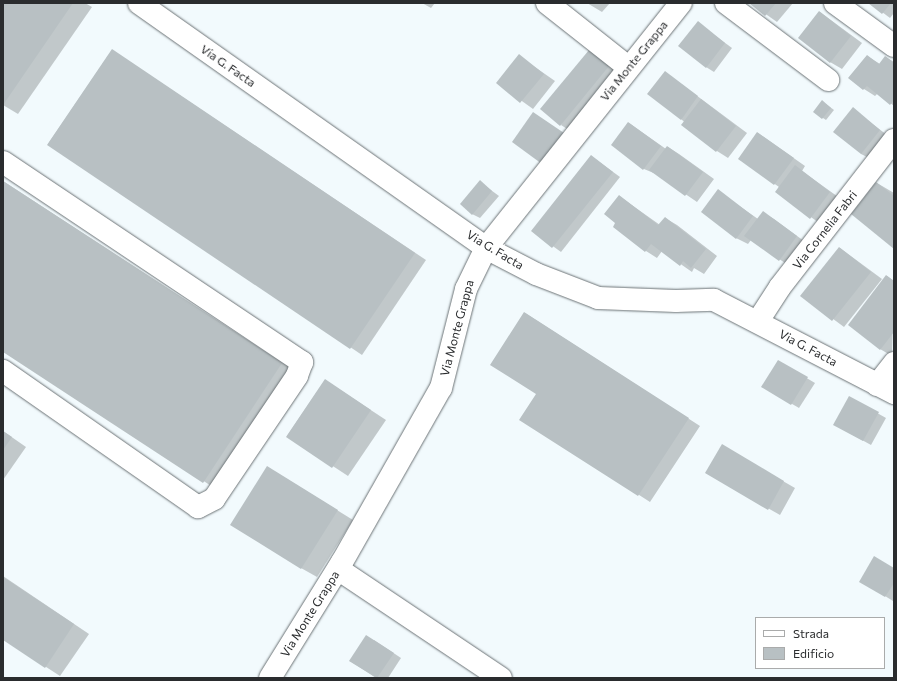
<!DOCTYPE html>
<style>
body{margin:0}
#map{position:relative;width:897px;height:681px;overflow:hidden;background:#f2fafd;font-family:Commissioner,sans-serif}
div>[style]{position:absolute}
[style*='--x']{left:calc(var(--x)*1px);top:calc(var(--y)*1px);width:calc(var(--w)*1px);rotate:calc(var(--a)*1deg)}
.shadow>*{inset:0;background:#0003}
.building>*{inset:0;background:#b8c0c3}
.roads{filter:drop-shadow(0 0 1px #6c7376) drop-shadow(0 0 1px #6c7376)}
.minor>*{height:22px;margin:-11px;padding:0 11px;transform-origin:11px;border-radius:11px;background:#fff}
span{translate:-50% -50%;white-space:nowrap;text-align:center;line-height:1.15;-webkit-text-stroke:3.5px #fff;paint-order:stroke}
.street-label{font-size:12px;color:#2a2c2e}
.frame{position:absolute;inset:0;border:4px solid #2a2c2e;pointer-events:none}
.legend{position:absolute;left:755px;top:617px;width:130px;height:52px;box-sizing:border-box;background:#fff;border:1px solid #aaabab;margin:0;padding:5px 7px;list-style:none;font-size:12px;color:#2a2c2e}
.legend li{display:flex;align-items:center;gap:8px;height:20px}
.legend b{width:20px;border:1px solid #aaabab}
</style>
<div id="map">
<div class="shadow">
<div style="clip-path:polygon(3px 3px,85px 3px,92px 7px,18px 114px,3px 105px)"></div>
<div style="clip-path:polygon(422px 3px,435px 3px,431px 8px)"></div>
<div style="clip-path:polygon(587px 3px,610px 3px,602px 12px)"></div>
<div style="clip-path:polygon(750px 3px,793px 3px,777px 22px)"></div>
<div style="clip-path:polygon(870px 3px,894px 3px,894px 13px,890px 18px)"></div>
<div style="clip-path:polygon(820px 12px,862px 43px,842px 69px,830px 62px)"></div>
<div style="clip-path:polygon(698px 23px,732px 48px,714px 72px,706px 67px)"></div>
<div style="clip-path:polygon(112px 50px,426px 260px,362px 355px,48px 144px)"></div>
<div style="clip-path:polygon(589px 51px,620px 74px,572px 132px,561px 125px)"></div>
<div style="clip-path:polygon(519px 56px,555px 81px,533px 109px,497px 83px)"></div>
<div style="clip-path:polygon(867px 56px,880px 64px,886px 57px,894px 62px,894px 106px,878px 93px,875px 96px,864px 89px,849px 78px)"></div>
<div style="clip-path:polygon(665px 72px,747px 133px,728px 158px,717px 151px,681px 119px)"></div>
<div style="clip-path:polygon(826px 104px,834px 110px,826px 120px,814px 112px)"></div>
<div style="clip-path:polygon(853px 109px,887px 135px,869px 158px,861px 154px)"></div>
<div style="clip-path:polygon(629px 123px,666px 149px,668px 147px,679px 154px,714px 179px,697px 202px,656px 174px,644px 169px)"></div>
<div style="clip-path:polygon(758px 133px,805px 166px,802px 171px,841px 199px,822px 225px,776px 192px,779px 187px,739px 159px)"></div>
<div style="clip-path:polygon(591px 156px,620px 177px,561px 252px,532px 231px)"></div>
<div style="clip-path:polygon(3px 181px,297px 372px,219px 491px,3px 351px)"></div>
<div style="clip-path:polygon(480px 182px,499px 196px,480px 218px,472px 214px)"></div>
<div style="clip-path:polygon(877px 183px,894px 193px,894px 247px)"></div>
<div style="clip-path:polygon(718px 191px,758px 219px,763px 213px,774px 219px,808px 244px,791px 267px,751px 240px,748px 244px,736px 238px)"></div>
<div style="clip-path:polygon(619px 196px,660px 225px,665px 218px,677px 225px,717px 256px,704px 274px,694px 268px,692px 272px,662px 251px,657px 258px,646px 251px,614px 227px,617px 223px)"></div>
<div style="clip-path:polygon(840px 248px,882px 279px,844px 327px,802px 296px)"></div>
<div style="clip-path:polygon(887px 276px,894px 281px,892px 356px,880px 349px)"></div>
<div style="clip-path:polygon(525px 313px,700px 426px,650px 502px,521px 419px,537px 394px)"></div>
<div style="clip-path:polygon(778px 361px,815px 383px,799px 408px,763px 387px)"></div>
<div style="clip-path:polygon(325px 380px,386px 420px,348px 476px,287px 436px)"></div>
<div style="clip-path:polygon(849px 397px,886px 418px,871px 445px,842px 429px)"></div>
<div style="clip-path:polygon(3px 431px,26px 447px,3px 480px)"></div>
<div style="clip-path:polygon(722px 446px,795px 488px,780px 515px,706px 473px)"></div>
<div style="clip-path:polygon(282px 476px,353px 520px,317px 577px,301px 568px)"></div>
<div style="clip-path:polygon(894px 569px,893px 601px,861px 581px)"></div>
<div style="clip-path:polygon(3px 576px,89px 634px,60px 676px,3px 639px)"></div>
<div style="clip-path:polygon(374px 640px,401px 658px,388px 678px,376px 678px,350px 661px)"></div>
</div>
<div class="building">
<div style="clip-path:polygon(3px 3px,73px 3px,3px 105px)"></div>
<div style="clip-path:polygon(749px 3px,776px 3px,765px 16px)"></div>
<div style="clip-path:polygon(868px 3px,891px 3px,882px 14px)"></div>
<div style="clip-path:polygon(819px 11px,851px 36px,830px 63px,798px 38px)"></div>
<div style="clip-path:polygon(698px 21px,725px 43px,706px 68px,678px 46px)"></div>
<div style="clip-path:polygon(112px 49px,415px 253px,350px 349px,47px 145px)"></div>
<div style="clip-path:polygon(589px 50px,609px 66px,560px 126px,540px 109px)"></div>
<div style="clip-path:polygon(519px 54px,544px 74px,520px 103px,496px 83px)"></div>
<div style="clip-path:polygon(867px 55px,879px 64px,885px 56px,894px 63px,894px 100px,890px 105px,867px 86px,863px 90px,848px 78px)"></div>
<div style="clip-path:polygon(665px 71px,698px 96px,681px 120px,647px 94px)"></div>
<div style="clip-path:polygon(701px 99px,736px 126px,716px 152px,681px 125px)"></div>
<div style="clip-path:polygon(822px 100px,831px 108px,822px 119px,813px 112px)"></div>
<div style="clip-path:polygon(853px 107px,880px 130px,861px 154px,833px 132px)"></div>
<div style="clip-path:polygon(533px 112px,564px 133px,542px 164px,512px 142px)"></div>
<div style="clip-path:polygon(628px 122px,661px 146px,643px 170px,611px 145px)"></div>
<div style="clip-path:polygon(757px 132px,794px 158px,774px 185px,738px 159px)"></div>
<div style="clip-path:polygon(667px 146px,703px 172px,685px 196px,649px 170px)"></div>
<div style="clip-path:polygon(591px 155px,613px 172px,552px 248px,531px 231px)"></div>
<div style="clip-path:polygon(795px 165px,830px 192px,810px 219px,775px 192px)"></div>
<div style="clip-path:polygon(480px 180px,492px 191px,472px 215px,460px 204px)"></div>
<div style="clip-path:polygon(3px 181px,282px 363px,203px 483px,3px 352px)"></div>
<div style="clip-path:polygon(876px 182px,894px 196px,894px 249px,851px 214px)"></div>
<div style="clip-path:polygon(718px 189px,753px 216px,736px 239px,701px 212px)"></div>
<div style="clip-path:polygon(619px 195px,658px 225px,665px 217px,706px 249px,691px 268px,683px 261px,680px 266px,651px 244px,645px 252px,613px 227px,615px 223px,604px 214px)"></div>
<div style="clip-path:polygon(763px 211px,797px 236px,779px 261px,744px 236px)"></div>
<div style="clip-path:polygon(839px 247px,871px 272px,832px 321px,800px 296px)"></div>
<div style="clip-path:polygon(886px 275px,894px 281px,894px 332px,880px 350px,848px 325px)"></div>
<div style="clip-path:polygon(524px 312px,689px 418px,638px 496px,519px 420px,536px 394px,490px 365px)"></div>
<div style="clip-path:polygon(778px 360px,808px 377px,791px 405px,761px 387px)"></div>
<div style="clip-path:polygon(325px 379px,371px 410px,332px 468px,286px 437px)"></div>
<div style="clip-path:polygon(849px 396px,879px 412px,863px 441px,833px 425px)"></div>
<div style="clip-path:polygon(3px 431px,12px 437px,3px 450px)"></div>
<div style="clip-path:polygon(722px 444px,784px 481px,768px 510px,705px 473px)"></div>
<div style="clip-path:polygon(267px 466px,338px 510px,301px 569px,230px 525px)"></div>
<div style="clip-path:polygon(874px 556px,894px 568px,894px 583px,885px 597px,859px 582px)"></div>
<div style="clip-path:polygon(3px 577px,74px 624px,45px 668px,3px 640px)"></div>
<div style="clip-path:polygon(366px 635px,394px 653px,377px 678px,349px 661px)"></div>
</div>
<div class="roads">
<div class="minor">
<div style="--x:139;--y:3;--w:425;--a:35.2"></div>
<div style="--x:486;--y:248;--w:56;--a:27.5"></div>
<div style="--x:536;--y:274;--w:66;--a:21.2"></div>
<div style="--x:598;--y:298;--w:78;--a:2.2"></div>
<div style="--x:676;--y:301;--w:38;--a:-2"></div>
<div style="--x:714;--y:300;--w:203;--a:27.3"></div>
<div style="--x:547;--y:3;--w:103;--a:38.3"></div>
<div style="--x:726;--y:3;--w:128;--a:37"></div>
<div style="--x:835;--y:3;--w:73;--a:36.1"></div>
<div style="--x:3;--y:162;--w:360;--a:33.8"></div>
<div style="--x:302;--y:362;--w:15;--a:110"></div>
<div style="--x:297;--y:376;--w:148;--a:124"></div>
<div style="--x:214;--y:499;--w:18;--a:153"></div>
<div style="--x:198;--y:507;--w:238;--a:-145.1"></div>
<div style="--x:758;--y:321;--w:40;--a:-57.1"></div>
<div style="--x:780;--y:287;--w:186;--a:-52.2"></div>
<div style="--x:877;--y:385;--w:28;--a:-52"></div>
<div style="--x:338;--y:569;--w:196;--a:33.8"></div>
<div style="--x:270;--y:678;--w:137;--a:-58.2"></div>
<div style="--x:342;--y:562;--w:200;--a:-60.4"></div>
<div style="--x:441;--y:388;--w:102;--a:-75.8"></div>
<div style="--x:466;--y:289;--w:46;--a:-64"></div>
<div style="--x:486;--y:248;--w:313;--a:-51.5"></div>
</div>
</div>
<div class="street-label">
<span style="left:634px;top:61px;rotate:-51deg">Via Monte Grappa</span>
<span style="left:228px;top:66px;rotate:35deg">Via G. Facta</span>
<span style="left:825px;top:230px;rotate:-52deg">Via Cornelia Fabri</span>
<span style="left:495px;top:250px;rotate:31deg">Via G. Facta</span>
<span style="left:457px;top:328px;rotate:-75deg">Via Monte Grappa</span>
<span style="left:808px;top:348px;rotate:28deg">Via G. Facta</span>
<span style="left:310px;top:614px;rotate:-58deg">Via Monte Grappa</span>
</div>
<div class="frame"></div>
<ul class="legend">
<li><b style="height:5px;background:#fff"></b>Strada</li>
<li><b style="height:11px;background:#b8c0c3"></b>Edificio</li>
</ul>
</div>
